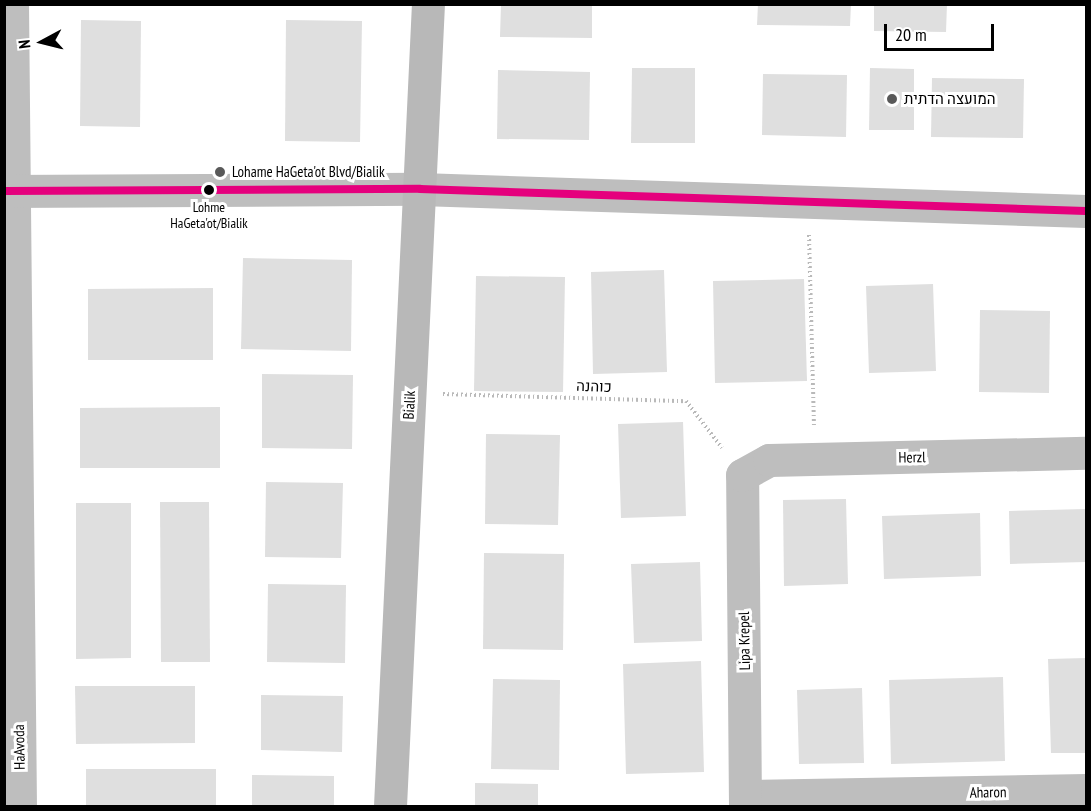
<!DOCTYPE html>
<meta charset="utf-8">
<style>
body{margin:0}
#map{position:relative;width:1091px;height:811px;overflow:hidden;background:#fff;font-family:"PT Sans Narrow",Heebo,sans-serif}
div>[style]{position:absolute}
[style*='--x']{left:calc(var(--x)*1px);top:calc(var(--y)*1px);width:calc(var(--w)*1px);rotate:calc(var(--a)*1deg)}
.building>*{inset:0;background:#dfdfdf}
.path>*{height:4px;margin-top:-2px;transform-origin:0;background:repeating-linear-gradient(90deg,#b9b9b9 0 1.5px,transparent 0 4.5px)}
.street>*{height:33px;margin:-16.5px;padding:0 16.5px;transform-origin:16.5px;border-radius:16.5px;background:#bebebe}
.secondary>*{height:33px;margin:-16.5px;padding:0 16.5px;transform-origin:16.5px;border-radius:16.5px;background:#b8b8b8}
.bus-1>*{height:8px;margin:-4px;padding:0 4px;transform-origin:4px;border-radius:4px;background:#e5007d}
.dots>*{width:16px;height:16px;translate:-50% -50%;box-sizing:border-box;border:3px solid #fff;border-radius:50%}
span{translate:-50% -50%;white-space:nowrap;text-align:center;line-height:1.15;-webkit-text-stroke:6px #fff;paint-order:stroke}
.bus-label{font-size:14px;color:#000}
.poi-label{font-size:15px;color:#000}
.left{translate:0 -50%;text-align:left}
.street-label{font-size:15px;color:#000}
.frame{position:absolute;inset:0;border:6px solid #000;pointer-events:none}
.north{position:absolute;left:12px;top:12px;width:60px;height:60px;-webkit-text-stroke:4px #fff;paint-order:stroke;rotate:263deg;font-size:16px;font-weight:700;line-height:24px;text-align:center;color:#000}
.north::after{content:'';display:block;margin:auto;width:21px;height:27px;background:#000;clip-path:polygon(50% 0,100% 100%,50% 72%,0 100%)}
.scale{position:absolute;left:884px;top:24px;width:110px;height:27px;box-sizing:border-box;border:3px solid #000;border-top:0;padding-left:8px;font-size:18px;line-height:21px;white-space:nowrap;color:#000;-webkit-text-stroke:4px #fff;paint-order:stroke}
</style>
<div id="map">
<div class="building">
<div style="clip-path:polygon(501px 4px,592px 4px,592px 38px,500px 37px)"></div>
<div style="clip-path:polygon(758px 4px,851px 4px,850px 26px,757px 25px)"></div>
<div style="clip-path:polygon(874px 4px,947px 4px,946px 32px,874px 31px)"></div>
<div style="clip-path:polygon(81px 20px,141px 21px,140px 127px,80px 126px)"></div>
<div style="clip-path:polygon(286px 20px,362px 21px,360px 142px,285px 141px)"></div>
<div style="clip-path:polygon(632px 68px,695px 68px,695px 143px,631px 143px)"></div>
<div style="clip-path:polygon(870px 68px,914px 69px,914px 130px,869px 130px)"></div>
<div style="clip-path:polygon(498px 70px,590px 72px,589px 140px,497px 139px)"></div>
<div style="clip-path:polygon(763px 74px,847px 75px,846px 137px,762px 135px)"></div>
<div style="clip-path:polygon(932px 78px,1024px 79px,1023px 138px,931px 137px)"></div>
<div style="clip-path:polygon(243px 258px,352px 260px,351px 351px,241px 349px)"></div>
<div style="clip-path:polygon(664px 270px,667px 372px,593px 374px,591px 272px)"></div>
<div style="clip-path:polygon(476px 276px,565px 277px,563px 392px,474px 391px)"></div>
<div style="clip-path:polygon(804px 279px,807px 381px,715px 383px,713px 281px)"></div>
<div style="clip-path:polygon(933px 284px,936px 371px,869px 373px,866px 286px)"></div>
<div style="clip-path:polygon(213px 288px,213px 360px,88px 360px,88px 289px)"></div>
<div style="clip-path:polygon(980px 310px,1050px 311px,1049px 393px,979px 392px)"></div>
<div style="clip-path:polygon(262px 374px,353px 375px,352px 449px,262px 448px)"></div>
<div style="clip-path:polygon(220px 407px,220px 468px,80px 468px,80px 408px)"></div>
<div style="clip-path:polygon(683px 422px,686px 516px,621px 518px,618px 424px)"></div>
<div style="clip-path:polygon(486px 434px,560px 435px,558px 525px,485px 524px)"></div>
<div style="clip-path:polygon(266px 482px,343px 483px,341px 558px,265px 557px)"></div>
<div style="clip-path:polygon(846px 499px,848px 584px,784px 586px,783px 500px)"></div>
<div style="clip-path:polygon(160px 502px,209px 502px,210px 662px,161px 662px)"></div>
<div style="clip-path:polygon(76px 503px,131px 503px,131px 658px,76px 659px)"></div>
<div style="clip-path:polygon(1086px 509px,1086px 562px,1010px 564px,1009px 511px)"></div>
<div style="clip-path:polygon(980px 513px,981px 576px,884px 579px,882px 516px)"></div>
<div style="clip-path:polygon(484px 553px,564px 554px,563px 650px,483px 649px)"></div>
<div style="clip-path:polygon(700px 562px,702px 641px,634px 643px,631px 564px)"></div>
<div style="clip-path:polygon(268px 584px,346px 585px,345px 663px,267px 662px)"></div>
<div style="clip-path:polygon(1086px 658px,1086px 753px,1051px 753px,1048px 659px)"></div>
<div style="clip-path:polygon(701px 661px,704px 772px,626px 774px,623px 664px)"></div>
<div style="clip-path:polygon(1003px 677px,1005px 761px,891px 764px,889px 680px)"></div>
<div style="clip-path:polygon(493px 679px,560px 680px,559px 770px,491px 769px)"></div>
<div style="clip-path:polygon(75px 686px,195px 686px,195px 743px,76px 744px)"></div>
<div style="clip-path:polygon(862px 688px,864px 763px,799px 764px,797px 690px)"></div>
<div style="clip-path:polygon(261px 695px,343px 696px,342px 752px,261px 750px)"></div>
<div style="clip-path:polygon(86px 769px,216px 769px,216px 806px,86px 806px)"></div>
<div style="clip-path:polygon(252px 775px,334px 776px,334px 806px,252px 806px)"></div>
<div style="clip-path:polygon(475px 783px,538px 784px,538px 806px,475px 806px)"></div>
</div>
<div class="path">
<div style="--x:809;--y:235;--w:191;--a:88.5"></div>
<div style="--x:443;--y:394;--w:243;--a:1.7"></div>
<div style="--x:686;--y:401;--w:59;--a:52.5"></div>
</div>
<div class="street">
<div style="--x:12;--y:4;--w:802;--a:89.43"></div>
<div style="--x:4;--y:191;--w:416;--a:-0.3"></div>
<div style="--x:420;--y:189;--w:666;--a:1.89"></div>
<div style="--x:745;--y:796;--w:341;--a:-1"></div>
<div style="--x:745;--y:806;--w:331;--a:-90.5"></div>
<div style="--x:742;--y:475;--w:31;--a:-29"></div>
<div style="--x:769;--y:460;--w:317;--a:-1.3"></div>
</div>
<div class="secondary">
<div style="--x:390;--y:806;--w:803;--a:-87.29"></div>
</div>
<div class="bus-1">
<div style="--x:4;--y:191;--w:416;--a:-0.3"></div>
<div style="--x:420;--y:189;--w:666;--a:1.89"></div>
</div>
<div class="dots">
<div style="left:892px;top:99px;background:#595959"></div>
<div style="left:220px;top:172px;background:#595959"></div>
<div style="left:209px;top:190px;background:#000"></div>
</div>
<div class="bus-label">
<span style="left:209px;top:215px">Lohme<br>HaGeta'ot/Bialik</span>
</div>
<div class="poi-label">
<span class="left" style="left:904px;top:99px">המועצה הדתית</span>
<span class="left" style="left:232px;top:172px">Lohame HaGeta'ot Blvd/Bialik</span>
</div>
<div class="street-label">
<span style="left:594px;top:386px;rotate:2deg">כוהנה</span>
<span style="left:409px;top:405px;rotate:-87deg">Bialik</span>
<span style="left:912px;top:457px;rotate:-1deg">Herzl</span>
<span style="left:744px;top:641px;rotate:-91deg">Lipa Krepel</span>
<span style="left:19px;top:747px;rotate:-91deg">HaAvoda</span>
<span style="left:988px;top:792px;rotate:-1deg">Aharon</span>
</div>
<div class="frame"></div>
<div class="north">N</div>
<div class="scale">20 m</div>
</div>
